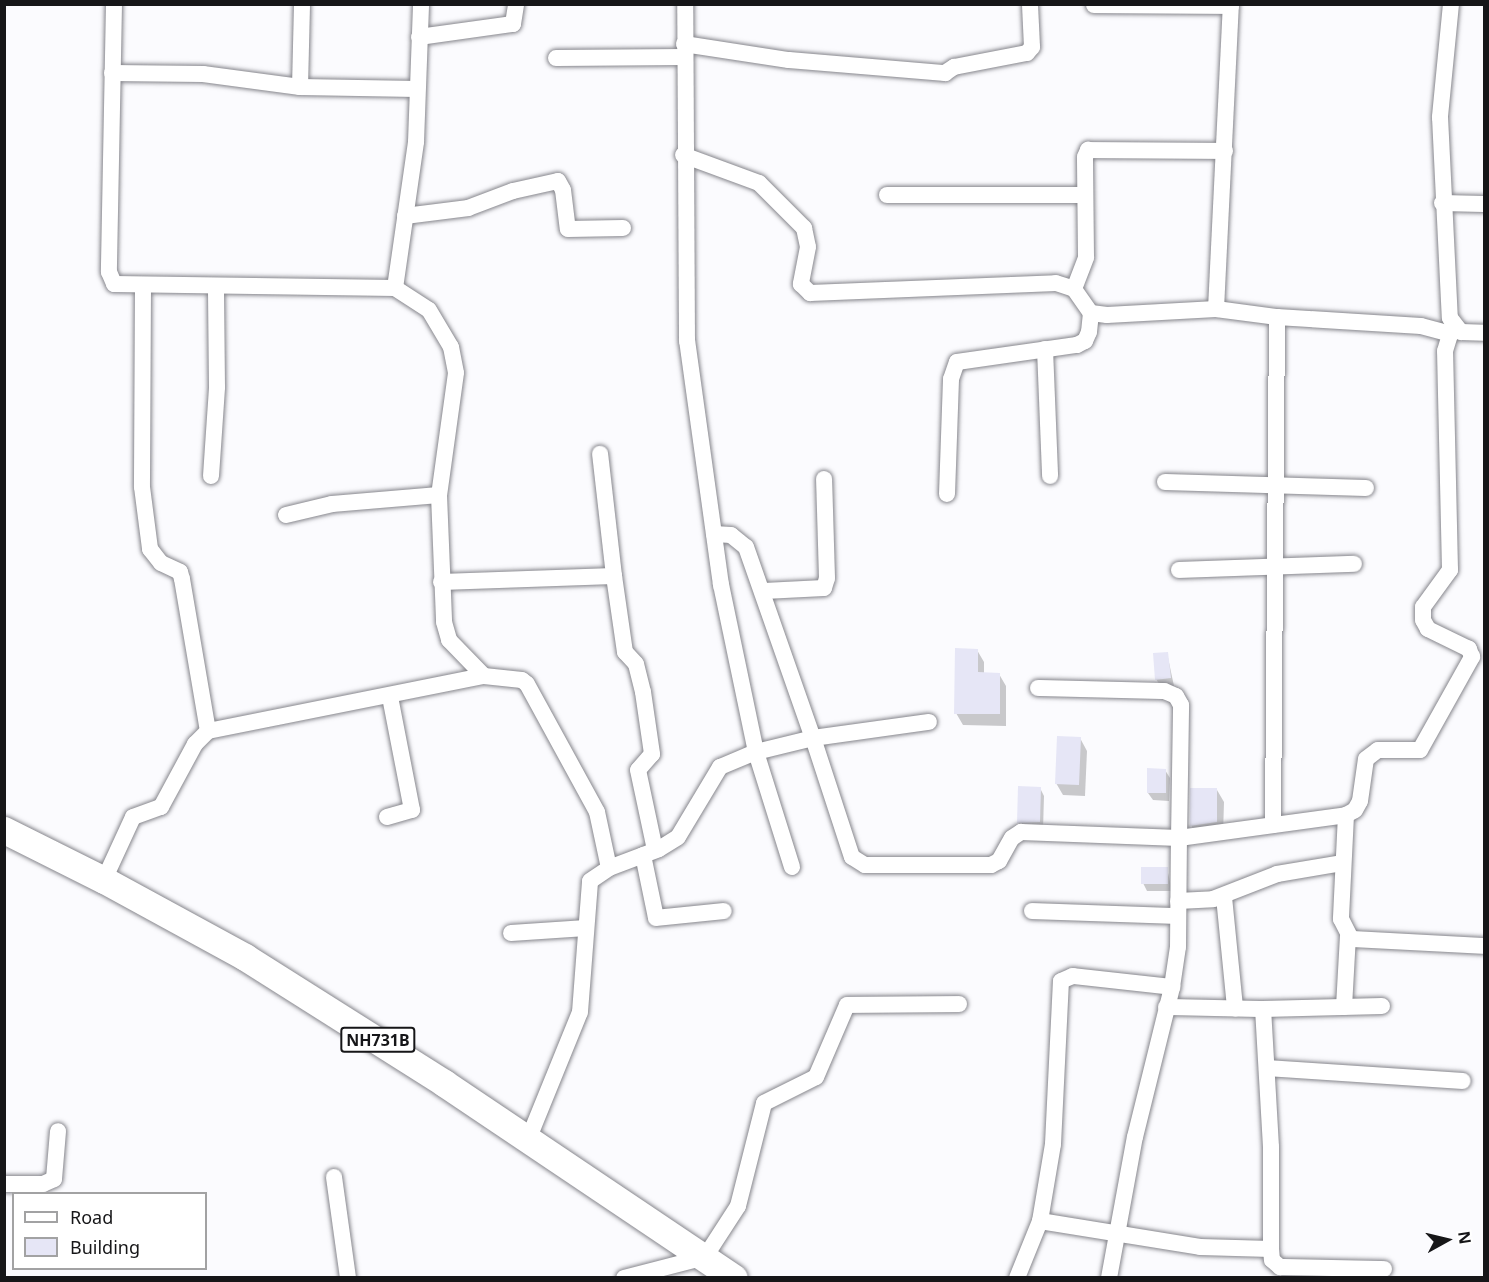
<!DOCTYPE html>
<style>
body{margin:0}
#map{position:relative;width:1489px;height:1282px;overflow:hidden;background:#fbfbfe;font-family:"Noto Sans",sans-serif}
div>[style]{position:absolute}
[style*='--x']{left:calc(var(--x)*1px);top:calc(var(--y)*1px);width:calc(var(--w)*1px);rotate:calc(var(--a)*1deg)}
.shadow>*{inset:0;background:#0003}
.building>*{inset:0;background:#e6e6f6}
.roads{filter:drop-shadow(0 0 2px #86868c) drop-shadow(0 0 2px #86868c)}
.minor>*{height:16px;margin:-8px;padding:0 8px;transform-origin:8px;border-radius:8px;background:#fff}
.trunk>*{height:27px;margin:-13.5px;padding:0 13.5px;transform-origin:13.5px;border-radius:13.5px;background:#fff}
span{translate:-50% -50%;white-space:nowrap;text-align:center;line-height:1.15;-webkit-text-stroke:4.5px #fff;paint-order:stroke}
.shield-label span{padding:2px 4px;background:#fff;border:2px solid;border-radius:4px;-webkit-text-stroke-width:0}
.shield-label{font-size:16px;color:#161618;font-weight:700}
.frame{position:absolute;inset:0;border:6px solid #161618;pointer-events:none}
.legend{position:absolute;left:12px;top:1192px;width:195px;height:78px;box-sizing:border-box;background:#fff;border:2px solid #a2a2a3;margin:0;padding:8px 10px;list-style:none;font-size:18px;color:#161618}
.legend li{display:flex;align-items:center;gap:12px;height:30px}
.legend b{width:30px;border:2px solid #a2a2a3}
.north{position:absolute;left:1417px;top:1210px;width:60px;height:60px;-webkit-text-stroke:4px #fff;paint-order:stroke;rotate:82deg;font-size:16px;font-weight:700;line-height:24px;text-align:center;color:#161618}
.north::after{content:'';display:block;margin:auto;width:21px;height:27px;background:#161618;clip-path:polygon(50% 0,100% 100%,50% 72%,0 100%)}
</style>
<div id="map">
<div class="shadow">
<div style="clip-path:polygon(977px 650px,984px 662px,984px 674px,999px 674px,1006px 686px,1006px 726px,963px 725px,956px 713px)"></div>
<div style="clip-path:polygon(1167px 653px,1174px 686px,1161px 687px,1156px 679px)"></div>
<div style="clip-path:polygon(1080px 738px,1087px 751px,1085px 796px,1063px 795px,1056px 783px)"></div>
<div style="clip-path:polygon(1165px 770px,1170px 778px,1169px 801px,1153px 800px,1148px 793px)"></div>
<div style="clip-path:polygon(1040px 788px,1044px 796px,1043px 830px,1023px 830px,1018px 822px)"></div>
<div style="clip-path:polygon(1217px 790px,1224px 802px,1223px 834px,1198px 837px,1191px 825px)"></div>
<div style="clip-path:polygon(1167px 868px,1172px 891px,1147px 891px,1143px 883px)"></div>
</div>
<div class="building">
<div style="clip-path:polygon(955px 648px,978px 649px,978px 672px,1000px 673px,1000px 714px,954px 714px)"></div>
<div style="clip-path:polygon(1168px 652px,1171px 678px,1155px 680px,1153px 653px)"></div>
<div style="clip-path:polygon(1057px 736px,1081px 737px,1079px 785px,1055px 784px)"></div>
<div style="clip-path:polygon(1147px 768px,1166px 769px,1166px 793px,1147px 793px)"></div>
<div style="clip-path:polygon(1018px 786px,1041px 787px,1040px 822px,1017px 823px)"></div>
<div style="clip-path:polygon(1190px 788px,1217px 788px,1217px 822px,1190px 826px)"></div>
<div style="clip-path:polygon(1141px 867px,1168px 867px,1168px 884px,1141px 884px)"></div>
</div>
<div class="roads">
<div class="minor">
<div style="--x:114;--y:4;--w:268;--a:91.1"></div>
<div style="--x:109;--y:272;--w:13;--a:67"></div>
<div style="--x:114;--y:284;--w:281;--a:0.8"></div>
<div style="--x:395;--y:288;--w:40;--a:32.9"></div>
<div style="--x:429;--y:310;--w:43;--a:59.3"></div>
<div style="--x:451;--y:347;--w:26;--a:79"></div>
<div style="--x:456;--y:373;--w:123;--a:97.9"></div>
<div style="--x:439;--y:495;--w:127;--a:87.7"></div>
<div style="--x:444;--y:622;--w:19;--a:74"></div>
<div style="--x:449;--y:640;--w:50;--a:45.8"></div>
<div style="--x:1451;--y:4;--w:114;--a:95.6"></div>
<div style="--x:1440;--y:117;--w:201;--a:87.2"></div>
<div style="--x:1450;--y:318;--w:18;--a:52"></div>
<div style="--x:1461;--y:332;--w:23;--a:2"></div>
<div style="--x:1094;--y:5;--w:137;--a:0.4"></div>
<div style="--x:419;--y:37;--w:95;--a:-7.9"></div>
<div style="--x:513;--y:24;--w:20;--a:-81"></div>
<div style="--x:684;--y:44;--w:106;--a:8.7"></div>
<div style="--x:789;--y:60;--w:157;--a:4.8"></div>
<div style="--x:945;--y:73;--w:11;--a:-34"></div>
<div style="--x:954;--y:67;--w:74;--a:-10.9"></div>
<div style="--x:1027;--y:53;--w:8;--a:-50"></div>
<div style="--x:1032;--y:47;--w:43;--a:-92.7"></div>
<div style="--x:556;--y:58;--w:128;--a:-0.4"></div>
<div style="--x:112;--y:73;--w:91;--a:0.6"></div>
<div style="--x:203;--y:74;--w:98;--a:7.6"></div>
<div style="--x:300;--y:87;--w:117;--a:1"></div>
<div style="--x:300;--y:87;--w:83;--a:-88.6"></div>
<div style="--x:683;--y:155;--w:81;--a:20.2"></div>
<div style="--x:759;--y:183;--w:64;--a:45"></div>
<div style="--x:804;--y:228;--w:19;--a:78"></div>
<div style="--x:808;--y:247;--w:38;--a:101"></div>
<div style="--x:801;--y:284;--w:13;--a:45"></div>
<div style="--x:810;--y:293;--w:246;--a:-2.3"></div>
<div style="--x:1056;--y:283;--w:19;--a:18"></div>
<div style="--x:1074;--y:289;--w:29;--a:55"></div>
<div style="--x:1091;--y:313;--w:16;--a:7"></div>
<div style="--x:1107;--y:315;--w:109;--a:-3.2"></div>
<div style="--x:1216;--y:309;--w:62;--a:7.5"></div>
<div style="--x:1277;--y:317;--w:144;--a:3.6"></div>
<div style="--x:1421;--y:326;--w:31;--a:15"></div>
<div style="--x:887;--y:195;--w:198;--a:0"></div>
<div style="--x:1442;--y:203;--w:42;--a:1.4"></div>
<div style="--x:405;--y:216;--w:64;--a:-7.2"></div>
<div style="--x:468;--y:208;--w:48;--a:-20.7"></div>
<div style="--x:513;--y:191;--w:46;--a:-12.5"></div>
<div style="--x:558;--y:181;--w:10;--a:61"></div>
<div style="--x:563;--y:190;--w:39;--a:83"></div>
<div style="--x:568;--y:229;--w:55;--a:-1"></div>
<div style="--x:143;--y:287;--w:200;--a:90.3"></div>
<div style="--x:142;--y:487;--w:63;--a:82.6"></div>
<div style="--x:150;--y:549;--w:18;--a:52"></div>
<div style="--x:161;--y:563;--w:21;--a:25"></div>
<div style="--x:180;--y:572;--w:7;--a:74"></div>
<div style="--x:182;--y:579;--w:154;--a:80.3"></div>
<div style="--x:395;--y:288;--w:148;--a:-81.8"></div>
<div style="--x:416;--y:142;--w:138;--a:-87.9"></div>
<div style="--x:1074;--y:289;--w:34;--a:-69"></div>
<div style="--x:1086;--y:257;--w:100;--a:-90.6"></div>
<div style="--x:1085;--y:157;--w:8;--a:-67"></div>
<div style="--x:1088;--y:150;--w:137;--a:0.4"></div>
<div style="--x:1216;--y:309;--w:305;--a:-87.2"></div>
<div style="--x:1045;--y:349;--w:127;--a:87.7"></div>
<div style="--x:211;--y:476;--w:89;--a:-86.1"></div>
<div style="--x:217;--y:387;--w:99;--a:-90.6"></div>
<div style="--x:1165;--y:482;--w:201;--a:1.7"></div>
<div style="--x:947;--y:494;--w:115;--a:-88"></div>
<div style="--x:951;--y:379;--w:18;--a:-71"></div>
<div style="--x:957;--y:362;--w:121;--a:-8.1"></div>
<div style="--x:1077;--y:345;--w:9;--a:-27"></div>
<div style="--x:1085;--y:341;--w:10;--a:-66"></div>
<div style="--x:1089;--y:332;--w:19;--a:-84"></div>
<div style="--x:286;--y:515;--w:47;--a:-13.4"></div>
<div style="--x:332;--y:504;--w:107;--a:-4.8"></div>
<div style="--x:714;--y:534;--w:17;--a:3"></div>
<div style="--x:731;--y:535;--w:19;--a:39"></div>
<div style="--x:746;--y:547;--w:202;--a:70.7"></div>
<div style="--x:813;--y:738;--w:117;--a:-7.9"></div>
<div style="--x:1179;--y:570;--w:175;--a:-2"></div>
<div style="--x:614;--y:576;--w:77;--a:81.8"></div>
<div style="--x:625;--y:652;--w:16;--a:47"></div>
<div style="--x:636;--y:664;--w:29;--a:76"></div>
<div style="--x:643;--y:692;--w:63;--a:81.7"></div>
<div style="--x:652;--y:754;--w:21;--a:131"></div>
<div style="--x:638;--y:770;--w:82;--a:78"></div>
<div style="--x:441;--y:582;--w:173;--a:-2"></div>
<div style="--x:614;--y:576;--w:123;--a:-96.5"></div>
<div style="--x:764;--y:591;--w:60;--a:-2.9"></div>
<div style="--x:824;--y:588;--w:10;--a:-73"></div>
<div style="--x:827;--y:578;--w:99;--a:-91.7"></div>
<div style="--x:1346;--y:815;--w:104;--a:92.8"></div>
<div style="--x:1341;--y:919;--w:22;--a:63"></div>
<div style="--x:1351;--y:939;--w:133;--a:3"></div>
<div style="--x:387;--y:817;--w:26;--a:-16"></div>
<div style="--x:412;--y:810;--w:115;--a:-101"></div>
<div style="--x:1273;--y:825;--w:508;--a:-89.55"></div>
<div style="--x:643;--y:855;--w:64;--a:78.3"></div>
<div style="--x:656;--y:918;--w:68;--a:-5.9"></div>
<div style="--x:792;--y:867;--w:121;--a:-107.4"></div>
<div style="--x:756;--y:752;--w:59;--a:-13.8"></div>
<div style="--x:813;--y:738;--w:125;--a:71.9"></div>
<div style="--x:852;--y:857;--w:15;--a:32"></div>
<div style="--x:865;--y:865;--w:126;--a:0"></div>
<div style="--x:991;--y:865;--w:9;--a:-27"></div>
<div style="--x:999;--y:861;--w:26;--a:-61"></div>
<div style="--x:1012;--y:838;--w:11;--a:-34"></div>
<div style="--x:1021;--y:832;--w:158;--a:2.2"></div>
<div style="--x:1179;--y:838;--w:133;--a:-89.1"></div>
<div style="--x:1181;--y:705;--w:10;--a:-119"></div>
<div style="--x:1176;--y:696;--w:13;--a:-157"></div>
<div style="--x:1164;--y:691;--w:126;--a:-178.6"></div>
<div style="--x:104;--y:880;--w:69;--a:-65.3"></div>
<div style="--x:133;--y:817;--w:30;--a:-20"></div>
<div style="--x:161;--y:807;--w:72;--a:-61.6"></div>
<div style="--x:195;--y:744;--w:18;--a:-45"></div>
<div style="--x:208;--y:731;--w:281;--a:-11.3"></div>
<div style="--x:484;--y:676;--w:38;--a:6"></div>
<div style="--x:522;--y:680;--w:6;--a:39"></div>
<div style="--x:527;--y:684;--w:146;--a:61.3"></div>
<div style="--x:597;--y:812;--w:57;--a:77.9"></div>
<div style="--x:1224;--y:897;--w:112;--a:84.3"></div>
<div style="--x:1178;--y:901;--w:35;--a:-3"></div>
<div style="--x:1213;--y:899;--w:69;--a:-21.3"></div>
<div style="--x:1277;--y:874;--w:67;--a:-9.5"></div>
<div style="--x:1032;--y:911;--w:146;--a:2"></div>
<div style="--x:511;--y:933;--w:75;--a:-3.8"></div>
<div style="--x:1344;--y:1007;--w:71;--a:-86.8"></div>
<div style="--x:1263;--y:1009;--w:119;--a:-1.4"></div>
<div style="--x:1267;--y:1068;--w:196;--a:3.8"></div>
<div style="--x:528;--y:1140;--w:138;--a:-67.9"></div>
<div style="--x:580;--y:1012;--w:131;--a:-85.6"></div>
<div style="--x:590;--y:881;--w:23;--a:-34"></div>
<div style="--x:609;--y:868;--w:53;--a:-20.8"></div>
<div style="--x:659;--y:849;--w:22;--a:-32"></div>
<div style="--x:678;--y:837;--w:82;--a:-59"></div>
<div style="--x:720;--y:767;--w:39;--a:-23"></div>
<div style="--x:756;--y:752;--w:171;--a:-101.8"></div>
<div style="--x:721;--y:585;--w:246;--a:-97.9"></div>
<div style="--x:687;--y:341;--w:337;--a:-90.3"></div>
<div style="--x:334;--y:1177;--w:102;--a:82.1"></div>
<div style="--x:4;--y:1184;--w:39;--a:0"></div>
<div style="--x:43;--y:1184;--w:12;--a:-24"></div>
<div style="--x:54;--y:1179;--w:48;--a:-85.2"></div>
<div style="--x:1040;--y:1221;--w:162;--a:9.2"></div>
<div style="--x:1200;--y:1247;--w:71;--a:1.6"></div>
<div style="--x:1271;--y:1249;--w:102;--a:-90"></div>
<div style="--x:1271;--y:1147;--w:138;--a:-93.3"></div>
<div style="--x:1263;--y:1009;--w:97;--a:-178.8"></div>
<div style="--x:1271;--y:1249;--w:11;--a:85"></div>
<div style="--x:1272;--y:1260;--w:11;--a:41"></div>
<div style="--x:1280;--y:1267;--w:104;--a:1.1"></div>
<div style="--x:624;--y:1278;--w:84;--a:-14.5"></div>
<div style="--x:705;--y:1257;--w:61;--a:-57.1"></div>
<div style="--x:738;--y:1206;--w:106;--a:-75.8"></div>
<div style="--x:764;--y:1103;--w:58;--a:-26.6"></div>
<div style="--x:816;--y:1077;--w:78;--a:-66.7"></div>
<div style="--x:847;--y:1005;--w:112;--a:-0.5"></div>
<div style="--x:1017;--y:1278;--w:61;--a:-68"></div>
<div style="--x:1040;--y:1221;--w:78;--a:-80.4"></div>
<div style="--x:1053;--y:1144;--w:163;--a:-87.2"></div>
<div style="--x:1061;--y:981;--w:13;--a:-23"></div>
<div style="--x:1073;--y:976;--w:100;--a:6.3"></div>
<div style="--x:1109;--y:1278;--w:143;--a:-79.6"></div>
<div style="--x:1135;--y:1137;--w:154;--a:-76.1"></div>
<div style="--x:1172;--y:987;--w:40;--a:-81.5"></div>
<div style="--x:1178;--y:947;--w:109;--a:-89.5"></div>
<div style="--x:1179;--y:838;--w:169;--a:-7.8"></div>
<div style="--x:1346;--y:815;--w:10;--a:-29"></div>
<div style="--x:1355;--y:810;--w:10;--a:-61"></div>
<div style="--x:1360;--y:801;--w:42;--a:-81.9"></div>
<div style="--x:1366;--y:759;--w:15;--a:-37"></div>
<div style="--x:1378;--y:750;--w:42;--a:0"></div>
<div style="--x:1420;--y:750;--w:107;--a:-60.8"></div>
<div style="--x:1472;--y:657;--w:9;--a:-111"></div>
<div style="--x:1469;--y:649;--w:46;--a:-154"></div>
<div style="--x:1428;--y:629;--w:10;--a:-119"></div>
<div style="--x:1423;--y:620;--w:13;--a:-90"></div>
<div style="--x:1423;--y:607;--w:46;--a:-53.9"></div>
<div style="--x:1450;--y:570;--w:219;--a:-91.3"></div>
<div style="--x:1445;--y:351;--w:27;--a:-73"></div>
</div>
<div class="trunk">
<div style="--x:4;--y:830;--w:112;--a:26.6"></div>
<div style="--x:104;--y:880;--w:161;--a:28.6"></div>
<div style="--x:245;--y:957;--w:236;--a:32.3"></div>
<div style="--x:444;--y:1083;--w:349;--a:33.9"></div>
</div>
</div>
<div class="shield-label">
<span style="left:378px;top:1040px">NH731B</span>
</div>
<div class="frame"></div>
<ul class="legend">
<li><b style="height:8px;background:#fff"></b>Road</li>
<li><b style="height:16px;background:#e6e6f6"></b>Building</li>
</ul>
<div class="north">N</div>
</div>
